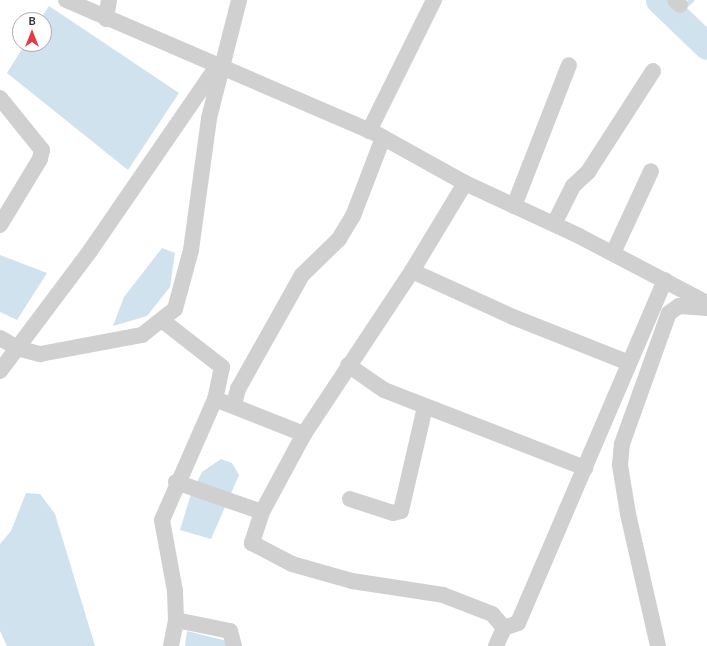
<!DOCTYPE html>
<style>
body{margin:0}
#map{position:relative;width:707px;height:646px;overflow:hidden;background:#fff;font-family:Lato,sans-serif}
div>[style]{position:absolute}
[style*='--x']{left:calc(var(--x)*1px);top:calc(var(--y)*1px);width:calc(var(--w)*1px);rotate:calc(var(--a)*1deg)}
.water>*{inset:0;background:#cfe2ee}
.stream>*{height:4.5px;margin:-2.25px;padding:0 2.25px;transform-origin:2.25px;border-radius:2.25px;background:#cfe2ee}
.river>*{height:27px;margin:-13.5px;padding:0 13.5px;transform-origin:13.5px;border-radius:13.5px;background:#cfe2ee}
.street>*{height:16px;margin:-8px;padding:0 8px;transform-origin:8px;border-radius:8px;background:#d0d0d0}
span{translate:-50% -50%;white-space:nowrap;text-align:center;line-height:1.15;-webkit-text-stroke:4px #fff;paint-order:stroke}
.north{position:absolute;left:12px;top:12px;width:40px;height:40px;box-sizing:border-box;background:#fff;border:1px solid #adadad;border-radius:50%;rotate:0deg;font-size:11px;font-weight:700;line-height:16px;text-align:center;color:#333}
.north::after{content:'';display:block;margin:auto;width:14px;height:18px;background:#e63946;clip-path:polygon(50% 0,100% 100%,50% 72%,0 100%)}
</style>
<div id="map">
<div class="water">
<div style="clip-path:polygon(49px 6px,179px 93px,128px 170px,7px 73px,25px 44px,44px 44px,44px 20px,40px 20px)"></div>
<div style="clip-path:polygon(162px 248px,175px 253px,170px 287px,147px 316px,113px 326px,124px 297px)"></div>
<div style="clip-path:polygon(0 255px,47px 273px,17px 320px,0 312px)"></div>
<div style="clip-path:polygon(221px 459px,232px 463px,239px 475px,211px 539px,180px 530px,191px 494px,202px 472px)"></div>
<div style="clip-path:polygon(26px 493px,40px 494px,55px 514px,95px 646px,7px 646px,0 631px,0 544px,11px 531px)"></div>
<div style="clip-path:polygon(187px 631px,231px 642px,230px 646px,185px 646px)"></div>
</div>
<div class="stream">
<div style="--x:675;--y:14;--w:21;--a:-41"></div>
</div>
<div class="river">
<div style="--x:659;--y:0;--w:66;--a:43.8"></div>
</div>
<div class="street">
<div style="--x:66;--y:0;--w:336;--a:23.3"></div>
<div style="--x:375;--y:133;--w:103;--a:29.1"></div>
<div style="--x:465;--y:183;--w:126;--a:24.9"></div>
<div style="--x:579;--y:236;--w:144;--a:27.6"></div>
<div style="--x:675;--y:0;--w:7;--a:45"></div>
<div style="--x:106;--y:19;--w:19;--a:-81"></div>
<div style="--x:0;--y:98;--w:67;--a:51.1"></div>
<div style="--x:42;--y:150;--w:9;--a:103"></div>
<div style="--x:40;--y:159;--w:77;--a:121.2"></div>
<div style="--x:369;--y:131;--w:146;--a:-63.6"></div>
<div style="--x:514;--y:206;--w:151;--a:-68.7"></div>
<div style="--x:554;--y:224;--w:42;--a:-63.4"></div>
<div style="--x:573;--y:186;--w:21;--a:-43"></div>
<div style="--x:588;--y:172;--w:120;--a:-57.2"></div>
<div style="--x:613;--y:253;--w:90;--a:-65.1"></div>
<div style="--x:412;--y:271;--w:111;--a:24.5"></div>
<div style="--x:513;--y:317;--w:125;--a:21.6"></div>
<div style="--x:163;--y:321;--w:75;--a:37.9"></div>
<div style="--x:222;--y:367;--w:33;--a:102"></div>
<div style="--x:215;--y:399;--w:96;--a:21.5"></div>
<div style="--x:0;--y:338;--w:20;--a:30"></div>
<div style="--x:17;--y:348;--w:24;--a:15"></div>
<div style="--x:40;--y:354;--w:104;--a:-10.6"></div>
<div style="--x:142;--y:335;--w:42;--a:-38.2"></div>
<div style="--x:175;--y:309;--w:61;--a:-74.8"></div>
<div style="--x:191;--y:250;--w:133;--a:-82.2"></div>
<div style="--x:209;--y:118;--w:122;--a:-75.7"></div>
<div style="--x:348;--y:365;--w:44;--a:34.8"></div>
<div style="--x:384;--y:390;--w:216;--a:21.2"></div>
<div style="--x:0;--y:371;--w:150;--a:-53.1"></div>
<div style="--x:90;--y:251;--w:226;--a:-55.5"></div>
<div style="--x:234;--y:404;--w:16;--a:-75"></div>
<div style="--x:238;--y:389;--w:131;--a:-60.7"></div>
<div style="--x:302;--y:275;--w:52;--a:-44.2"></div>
<div style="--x:339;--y:239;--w:27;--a:-59"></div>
<div style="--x:353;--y:216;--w:84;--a:-69"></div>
<div style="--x:176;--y:482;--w:91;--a:19.2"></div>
<div style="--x:262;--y:512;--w:33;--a:108"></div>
<div style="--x:252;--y:543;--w:45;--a:27.7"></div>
<div style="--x:292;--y:564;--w:62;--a:15.8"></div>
<div style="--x:352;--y:581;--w:92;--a:8.7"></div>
<div style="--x:443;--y:595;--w:53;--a:21.2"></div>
<div style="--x:492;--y:614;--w:18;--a:49"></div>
<div style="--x:350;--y:499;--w:45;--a:18"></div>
<div style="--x:393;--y:513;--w:8;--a:-14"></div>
<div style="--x:401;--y:511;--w:107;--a:-77"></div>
<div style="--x:262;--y:512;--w:89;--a:-61.7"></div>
<div style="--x:304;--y:434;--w:196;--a:-56.5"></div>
<div style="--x:412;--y:271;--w:103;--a:-58.9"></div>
<div style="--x:176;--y:620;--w:55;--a:11.5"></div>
<div style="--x:230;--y:631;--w:16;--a:75"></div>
<div style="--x:171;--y:646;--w:26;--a:-79"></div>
<div style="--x:176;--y:620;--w:29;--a:-92"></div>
<div style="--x:175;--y:591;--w:72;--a:-100.4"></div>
<div style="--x:162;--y:520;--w:132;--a:-66.3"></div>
<div style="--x:496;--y:646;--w:20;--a:-66"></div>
<div style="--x:504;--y:628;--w:15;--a:-20"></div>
<div style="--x:518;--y:623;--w:373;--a:-66.8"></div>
<div style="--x:658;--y:646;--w:135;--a:-102.8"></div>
<div style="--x:628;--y:514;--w:50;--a:-99.3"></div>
<div style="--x:620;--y:465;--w:21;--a:-85"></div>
<div style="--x:622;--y:444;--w:139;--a:-70.3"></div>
<div style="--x:669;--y:313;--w:12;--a:-35"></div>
<div style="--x:679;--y:306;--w:28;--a:4"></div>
</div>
<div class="north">B</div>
</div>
